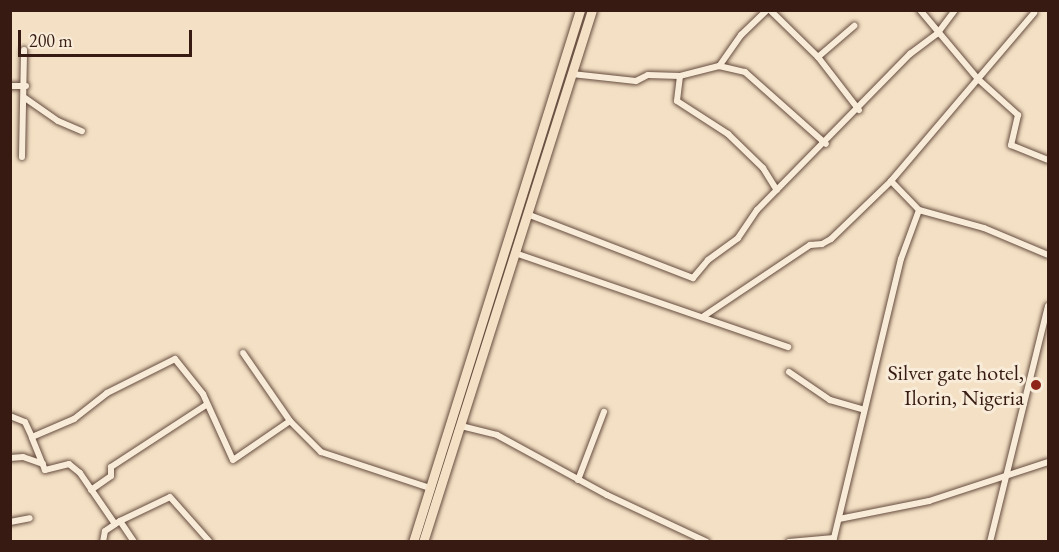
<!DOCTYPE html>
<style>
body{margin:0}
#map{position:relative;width:1059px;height:552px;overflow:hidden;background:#f4e1c5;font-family:"EB Garamond",serif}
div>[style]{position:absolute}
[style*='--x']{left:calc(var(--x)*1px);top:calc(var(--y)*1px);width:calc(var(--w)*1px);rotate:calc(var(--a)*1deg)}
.roads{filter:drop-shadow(0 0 2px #664c3f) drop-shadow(0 0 2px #664c3f)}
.street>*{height:6px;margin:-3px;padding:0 3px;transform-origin:3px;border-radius:3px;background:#f8ecd9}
.primary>*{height:9px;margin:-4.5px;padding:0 4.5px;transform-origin:4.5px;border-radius:4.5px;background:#f4e1c5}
.dots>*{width:16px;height:16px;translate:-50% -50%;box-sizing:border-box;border:3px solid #f8ecd9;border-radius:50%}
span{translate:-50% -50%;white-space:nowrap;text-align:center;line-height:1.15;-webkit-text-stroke:6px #f8ecd9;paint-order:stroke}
.poi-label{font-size:22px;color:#371b12}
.right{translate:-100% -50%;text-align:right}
.frame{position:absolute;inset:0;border:12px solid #371b12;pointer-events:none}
.scale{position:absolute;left:18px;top:30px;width:174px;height:27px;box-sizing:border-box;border:3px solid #371b12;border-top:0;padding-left:8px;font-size:18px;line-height:21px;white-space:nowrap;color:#371b12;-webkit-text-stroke:4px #f8ecd9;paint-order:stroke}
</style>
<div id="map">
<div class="roads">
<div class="street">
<div style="--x:767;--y:10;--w:36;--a:136"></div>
<div style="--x:741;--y:35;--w:38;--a:125"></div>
<div style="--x:719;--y:66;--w:27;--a:13"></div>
<div style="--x:745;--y:72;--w:108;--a:41.6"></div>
<div style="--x:770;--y:10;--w:67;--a:44.4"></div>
<div style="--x:818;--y:57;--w:67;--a:52.3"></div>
<div style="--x:920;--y:10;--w:90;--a:50"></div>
<div style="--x:978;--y:79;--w:54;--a:42"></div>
<div style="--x:1018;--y:115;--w:31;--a:103"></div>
<div style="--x:1011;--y:145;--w:40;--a:22"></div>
<div style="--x:818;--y:57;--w:48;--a:-40.7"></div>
<div style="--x:719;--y:66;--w:40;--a:165.6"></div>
<div style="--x:680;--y:76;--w:25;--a:97"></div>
<div style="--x:677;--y:101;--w:61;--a:32.9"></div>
<div style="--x:728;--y:134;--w:49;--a:44.2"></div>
<div style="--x:763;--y:168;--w:26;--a:58"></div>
<div style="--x:572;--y:74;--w:64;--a:6.2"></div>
<div style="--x:636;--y:81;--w:13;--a:-27"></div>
<div style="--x:648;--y:75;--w:32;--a:2"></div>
<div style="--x:10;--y:86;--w:16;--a:0"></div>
<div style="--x:25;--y:98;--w:40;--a:34.9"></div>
<div style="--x:58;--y:121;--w:26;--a:23"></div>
<div style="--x:22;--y:157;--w:107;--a:-88.9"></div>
<div style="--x:891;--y:181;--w:40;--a:46"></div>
<div style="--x:919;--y:210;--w:67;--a:15.5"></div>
<div style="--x:984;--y:228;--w:69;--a:22.9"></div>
<div style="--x:527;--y:214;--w:178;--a:21.1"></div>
<div style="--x:693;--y:278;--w:23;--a:-50"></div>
<div style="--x:708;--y:260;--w:37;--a:-36"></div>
<div style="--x:738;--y:238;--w:34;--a:-56"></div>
<div style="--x:757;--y:210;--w:219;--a:-45.6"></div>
<div style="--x:910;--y:54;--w:34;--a:-37"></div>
<div style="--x:937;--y:34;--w:30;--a:-53"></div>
<div style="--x:515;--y:253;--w:289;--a:19"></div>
<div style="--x:704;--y:316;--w:128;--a:-33.8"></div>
<div style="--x:810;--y:245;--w:12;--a:-5"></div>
<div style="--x:822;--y:244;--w:10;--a:-29"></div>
<div style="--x:831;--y:239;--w:83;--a:-44"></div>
<div style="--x:891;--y:181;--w:221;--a:-49.6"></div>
<div style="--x:243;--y:353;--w:83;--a:55.3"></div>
<div style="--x:789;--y:372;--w:50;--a:34.3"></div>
<div style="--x:830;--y:400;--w:35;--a:16"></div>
<div style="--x:10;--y:416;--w:16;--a:22"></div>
<div style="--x:25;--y:422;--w:17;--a:65"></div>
<div style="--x:461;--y:426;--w:37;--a:14"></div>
<div style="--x:497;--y:435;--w:125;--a:28.6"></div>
<div style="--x:607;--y:495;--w:110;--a:25.2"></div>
<div style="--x:10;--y:458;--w:13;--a:-4"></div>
<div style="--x:23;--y:457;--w:21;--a:19"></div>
<div style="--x:578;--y:480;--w:73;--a:-69.1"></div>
<div style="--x:91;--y:490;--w:24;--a:-35"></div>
<div style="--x:111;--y:476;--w:9;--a:-90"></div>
<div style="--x:111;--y:467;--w:113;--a:-33.1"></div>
<div style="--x:839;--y:519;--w:92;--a:-11.3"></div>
<div style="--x:929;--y:501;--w:125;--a:-18.1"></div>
<div style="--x:120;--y:521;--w:55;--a:-25.6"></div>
<div style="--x:170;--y:497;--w:60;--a:48.4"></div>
<div style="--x:10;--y:522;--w:20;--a:-11"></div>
<div style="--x:115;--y:524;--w:62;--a:-124.5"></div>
<div style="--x:80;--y:473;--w:14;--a:-141"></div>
<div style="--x:69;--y:464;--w:25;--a:166"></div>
<div style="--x:45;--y:470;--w:35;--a:-112"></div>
<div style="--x:32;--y:437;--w:46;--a:-23.2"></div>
<div style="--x:74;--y:419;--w:42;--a:-38.2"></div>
<div style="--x:107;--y:393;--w:76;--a:-26.6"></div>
<div style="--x:175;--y:359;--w:45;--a:51.3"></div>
<div style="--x:203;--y:394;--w:72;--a:65.6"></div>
<div style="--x:233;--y:460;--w:69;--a:-34.4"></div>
<div style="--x:290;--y:421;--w:44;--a:45"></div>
<div style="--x:321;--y:452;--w:115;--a:18.3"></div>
<div style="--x:103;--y:542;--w:11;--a:-80"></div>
<div style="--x:105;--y:531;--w:18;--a:-34"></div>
<div style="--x:120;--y:521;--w:25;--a:56"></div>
<div style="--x:789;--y:542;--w:45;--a:-5.1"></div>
<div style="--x:833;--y:542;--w:291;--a:-76.5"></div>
<div style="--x:901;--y:259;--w:52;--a:-69.8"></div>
<div style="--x:990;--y:542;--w:243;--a:-76.2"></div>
</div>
<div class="primary">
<div style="--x:413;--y:542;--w:558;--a:-72.57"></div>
<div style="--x:423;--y:542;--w:558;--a:-72.38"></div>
</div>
</div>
<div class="dots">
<div style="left:1036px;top:385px;background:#8f2418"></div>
</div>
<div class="poi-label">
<span class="right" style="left:1024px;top:385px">Silver gate hotel,<br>Ilorin, Nigeria</span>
</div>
<div class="frame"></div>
<div class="scale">200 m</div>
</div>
